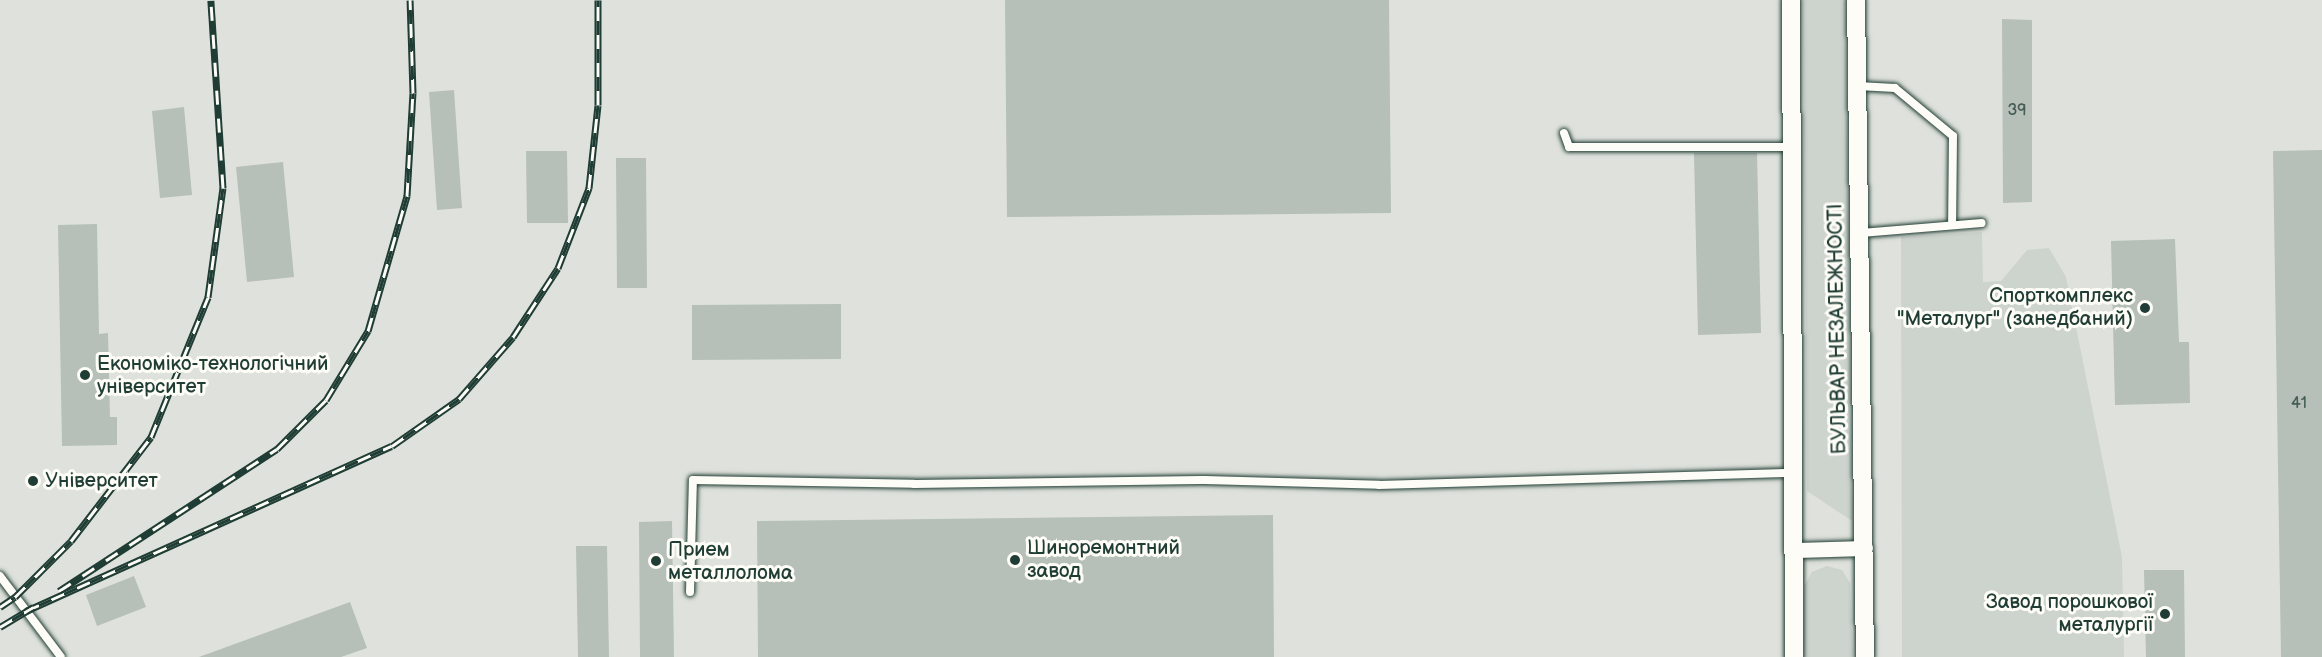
<!DOCTYPE html>
<meta charset="utf-8">
<style>
body{margin:0}
#map{position:relative;width:2322px;height:657px;overflow:hidden;background:#f0f1eb;font-family:"Balsamiq Sans",sans-serif}
div>[style]{position:absolute}
[style*='--x']{left:calc(var(--x)*1px);top:calc(var(--y)*1px);width:calc(var(--w)*1px);rotate:calc(var(--a)*1deg)}
.built>*{inset:0;background:#dfe2dc}
.green>*{inset:0;background:#cdd3cd}
.building>*{inset:0;background:#b6bfb8}
.roads{filter:drop-shadow(0 0 2px #1f3d34) drop-shadow(0 0 2px #1f3d34)}
.service>*{height:8px;margin:-4px;padding:0 4px;transform-origin:4px;border-radius:4px;background:#fdfcf7}
.minor>*{height:15px;margin:-7.5px;padding:0 7.5px;transform-origin:7.5px;border-radius:7.5px;background:#fdfcf7}
.tertiary>*{height:18px;margin:-9px;padding:0 9px;transform-origin:9px;border-radius:9px;background:#fdfcf7}
.rail>*{height:7px;margin-top:-3.5px;transform-origin:0;background:repeating-linear-gradient(90deg,#fdfcf7 0 14px,#1f3d34 0 28px);box-sizing:border-box;border-block:2px solid #1f3d34}
.dots>*{width:16px;height:16px;translate:-50% -50%;box-sizing:border-box;border:3px solid #fdfcf7;border-radius:50%}
span{translate:-50% -50%;white-space:nowrap;text-align:center;line-height:1.15;-webkit-text-stroke:6px #fdfcf7;paint-order:stroke}
.number-label{font-size:16px;color:#455e55}
.number-label span{-webkit-text-stroke-width:0}
.poi-label{font-size:20px;color:#1f3d34}
.right{translate:-100% -50%;text-align:right}
.left{translate:0 -50%;text-align:left}
.street-label{font-size:20px;color:#1f3d34}
</style>
<div id="map">
<div class="built">
<div style="clip-path:polygon(0 0,2322px 0,2322px 657px,0 657px)"></div>
</div>
<div class="green">
<div style="clip-path:polygon(1803px 0,1845px 0,1852px 521px,1807px 491px)"></div>
<div style="clip-path:polygon(1982px 232px,1983px 282px,2001px 281px,2027px 250px,2049px 248px,2066px 277px,2122px 557px,2124px 657px,1902px 657px,1901px 237px)"></div>
<div style="clip-path:polygon(1827px 566px,1842px 570px,1850px 583px,1853px 657px,1804px 657px,1804px 586px,1812px 572px)"></div>
</div>
<div class="building">
<div style="clip-path:polygon(1005px 0,1389px 0,1391px 213px,1007px 217px)"></div>
<div style="clip-path:polygon(2002px 19px,2032px 20px,2032px 202px,2003px 203px)"></div>
<div style="clip-path:polygon(454px 90px,462px 208px,437px 210px,429px 92px)"></div>
<div style="clip-path:polygon(184px 107px,192px 195px,160px 198px,152px 111px)"></div>
<div style="clip-path:polygon(2322px 150px,2322px 657px,2281px 657px,2273px 151px)"></div>
<div style="clip-path:polygon(526px 151px,567px 151px,568px 223px,527px 223px)"></div>
<div style="clip-path:polygon(1694px 153px,1757px 153px,1761px 333px,1698px 335px)"></div>
<div style="clip-path:polygon(616px 158px,646px 158px,647px 288px,617px 288px)"></div>
<div style="clip-path:polygon(283px 162px,294px 277px,247px 282px,236px 167px)"></div>
<div style="clip-path:polygon(97px 224px,99px 334px,108px 333px,110px 417px,117px 417px,117px 445px,62px 446px,58px 225px)"></div>
<div style="clip-path:polygon(2175px 239px,2179px 342px,2189px 342px,2190px 403px,2115px 405px,2111px 241px)"></div>
<div style="clip-path:polygon(841px 304px,841px 359px,692px 360px,692px 305px)"></div>
<div style="clip-path:polygon(1273px 515px,1274px 657px,758px 657px,757px 521px)"></div>
<div style="clip-path:polygon(672px 521px,674px 657px,640px 657px,639px 522px)"></div>
<div style="clip-path:polygon(576px 546px,607px 546px,609px 657px,578px 657px)"></div>
<div style="clip-path:polygon(2144px 570px,2184px 570px,2185px 657px,2146px 657px)"></div>
<div style="clip-path:polygon(134px 576px,146px 607px,97px 626px,86px 595px)"></div>
<div style="clip-path:polygon(350px 602px,367px 648px,341px 657px,199px 657px)"></div>
</div>
<div class="roads">
<div class="service">
<div style="--x:1858;--y:86;--w:37;--a:3"></div>
<div style="--x:1895;--y:88;--w:75;--a:39.6"></div>
<div style="--x:1953;--y:136;--w:89;--a:90.6"></div>
<div style="--x:1564;--y:133;--w:15;--a:70"></div>
<div style="--x:1569;--y:147;--w:221;--a:0"></div>
<div style="--x:1861;--y:233;--w:121;--a:-4.7"></div>
<div style="--x:0;--y:576;--w:101;--a:53"></div>
<div style="--x:690;--y:592;--w:112;--a:-88.5"></div>
<div style="--x:693;--y:480;--w:221;--a:1"></div>
<div style="--x:914;--y:484;--w:291;--a:-0.8"></div>
<div style="--x:1205;--y:480;--w:174;--a:1.6"></div>
<div style="--x:1379;--y:485;--w:415;--a:-1.7"></div>
</div>
<div class="minor">
<div style="--x:1796;--y:550;--w:69;--a:-1.7"></div>
</div>
<div class="tertiary">
<div style="--x:1791;--y:0;--w:657;--a:89.74"></div>
<div style="--x:1856;--y:0;--w:657;--a:89.22"></div>
</div>
</div>
<div class="rail">
<div style="--x:59;--y:591;--w:260;--a:-33.1"></div>
<div style="--x:277;--y:449;--w:69;--a:-45"></div>
<div style="--x:326;--y:400;--w:81;--a:-58.7"></div>
<div style="--x:368;--y:331;--w:141;--a:-73.9"></div>
<div style="--x:407;--y:196;--w:103;--a:-86.7"></div>
<div style="--x:413;--y:93;--w:93;--a:-91.8"></div>
<div style="--x:0;--y:607;--w:18;--a:-34"></div>
<div style="--x:15;--y:597;--w:79;--a:-45"></div>
<div style="--x:71;--y:541;--w:131;--a:-52.4"></div>
<div style="--x:151;--y:437;--w:151;--a:-67.8"></div>
<div style="--x:208;--y:297;--w:110;--a:-82.2"></div>
<div style="--x:223;--y:188;--w:188;--a:-93.7"></div>
<div style="--x:26;--y:611;--w:401;--a:-24.3"></div>
<div style="--x:392;--y:446;--w:82;--a:-35"></div>
<div style="--x:459;--y:399;--w:82;--a:-48.9"></div>
<div style="--x:513;--y:337;--w:82;--a:-56.9"></div>
<div style="--x:558;--y:268;--w:86;--a:-68.8"></div>
<div style="--x:589;--y:188;--w:83;--a:-83.8"></div>
<div style="--x:598;--y:105;--w:105;--a:-90"></div>
<div style="--x:0;--y:627;--w:39;--a:-31"></div>
</div>
<div class="dots">
<div style="left:2145px;top:308px;background:#1f3d34"></div>
<div style="left:85px;top:375px;background:#1f3d34"></div>
<div style="left:33px;top:481px;background:#1f3d34"></div>
<div style="left:1015px;top:560px;background:#1f3d34"></div>
<div style="left:656px;top:561px;background:#1f3d34"></div>
<div style="left:2165px;top:614px;background:#1f3d34"></div>
</div>
<div class="number-label">
<span style="left:2017px;top:111px">39</span>
<span style="left:2299px;top:404px">41</span>
</div>
<div class="poi-label">
<span class="right" style="left:2133px;top:308px">Спорткомплекс<br>"Металург" (занедбаний)</span>
<span class="left" style="left:97px;top:376px">Економіко-технологічний<br>університет</span>
<span class="left" style="left:45px;top:481px">Університет</span>
<span class="left" style="left:1027px;top:560px">Шиноремонтний<br>завод</span>
<span class="left" style="left:668px;top:562px">Прием<br>металлолома</span>
<span class="right" style="left:2153px;top:614px">Завод порошкової<br>металургії</span>
</div>
<div class="street-label">
<span style="left:1838px;top:329px;rotate:-91deg">БУЛЬВАР НЕЗАЛЕЖНОСТІ</span>
</div>
</div>
